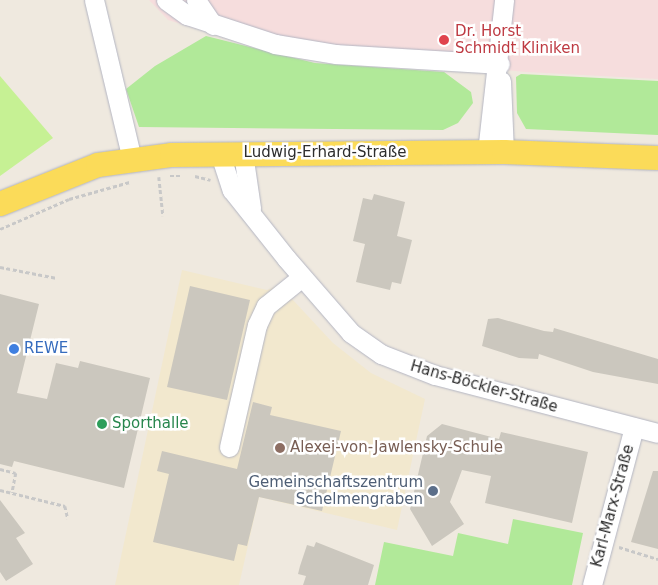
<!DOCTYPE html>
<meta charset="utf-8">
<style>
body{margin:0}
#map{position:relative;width:658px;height:585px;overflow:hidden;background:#efe9df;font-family:"DejaVu Sans",sans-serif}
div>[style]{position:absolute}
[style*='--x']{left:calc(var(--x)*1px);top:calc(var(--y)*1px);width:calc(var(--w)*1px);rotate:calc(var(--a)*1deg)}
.education>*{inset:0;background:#f2e8ce}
.medical>*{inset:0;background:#f6dddd}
.green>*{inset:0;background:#b1e999}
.pitch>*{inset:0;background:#c6f194}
.building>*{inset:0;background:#cbc7be}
.path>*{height:2.5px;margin-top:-1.25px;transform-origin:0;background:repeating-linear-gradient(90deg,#c8c8c8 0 4px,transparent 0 6.5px)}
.roads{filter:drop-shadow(0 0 1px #b3b5c2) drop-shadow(0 0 1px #b3b5c2)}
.minor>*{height:19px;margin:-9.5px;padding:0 9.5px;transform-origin:9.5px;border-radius:9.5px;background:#fff}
.major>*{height:24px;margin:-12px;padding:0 12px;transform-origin:12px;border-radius:12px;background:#fbdb59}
.dots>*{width:14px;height:14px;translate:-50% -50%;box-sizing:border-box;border:2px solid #fff;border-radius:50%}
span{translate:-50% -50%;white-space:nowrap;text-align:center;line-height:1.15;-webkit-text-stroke:5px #fff;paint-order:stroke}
.health-label{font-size:15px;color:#be3a42}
.left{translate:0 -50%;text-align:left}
.street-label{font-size:15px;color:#2d2d2d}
.shop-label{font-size:15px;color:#366cbe}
.leisure-label{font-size:15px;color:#27864d}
.education-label{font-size:15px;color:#785e54}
.service-label{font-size:15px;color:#4e5e75}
.right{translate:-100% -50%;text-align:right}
</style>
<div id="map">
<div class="education">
<div style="clip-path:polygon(182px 270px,267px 290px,279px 285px,333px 343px,371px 373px,425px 399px,397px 530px,259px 497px,239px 585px,115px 585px)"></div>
</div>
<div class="medical">
<div style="clip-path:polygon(149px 0,658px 0,658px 79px,526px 72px,257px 47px,168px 20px)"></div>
</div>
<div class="green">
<div style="clip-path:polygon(206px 36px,315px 63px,444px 72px,471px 92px,473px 103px,458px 123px,443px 130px,139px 127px,126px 89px,155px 66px)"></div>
<div style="clip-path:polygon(521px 74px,658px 81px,658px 135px,526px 129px,517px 113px,516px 77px)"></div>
<div style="clip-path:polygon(513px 519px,583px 533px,572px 585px,375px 585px,384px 542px,453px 556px,458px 533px,508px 544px)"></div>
</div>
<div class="pitch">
<div style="clip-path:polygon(0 76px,53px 138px,0 176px)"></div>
</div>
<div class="building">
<div style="clip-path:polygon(374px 194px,405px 202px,397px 236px,412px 240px,401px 284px,392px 282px,390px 290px,356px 282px,365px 244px,353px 241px,363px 198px,372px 200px)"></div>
<div style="clip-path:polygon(190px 286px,250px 300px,227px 400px,167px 387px)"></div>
<div style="clip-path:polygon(0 294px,39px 304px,17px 393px,47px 399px,56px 363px,78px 368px,80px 361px,150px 378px,124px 488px,14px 461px,12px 467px,0 464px)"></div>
<div style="clip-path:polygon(498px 318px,544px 331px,553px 332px,554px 328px,658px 359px,658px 384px,593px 372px,539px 354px,538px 359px,519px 358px,482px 346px,488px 319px)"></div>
<div style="clip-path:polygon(253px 402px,272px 407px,270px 415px,341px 431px,322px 511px,259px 497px,247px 546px,238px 544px,234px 561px,153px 542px,169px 474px,157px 471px,162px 451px,237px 469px)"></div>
<div style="clip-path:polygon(442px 424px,499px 439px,501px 432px,588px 452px,572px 523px,485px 503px,491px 476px,462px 470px,450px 502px,464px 524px,432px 546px,410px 509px,427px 436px)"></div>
<div style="clip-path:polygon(653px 471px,658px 471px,658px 549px,631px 542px)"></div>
<div style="clip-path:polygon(0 500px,25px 533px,16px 538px,33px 564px,6px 581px,0 572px)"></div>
<div style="clip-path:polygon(316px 542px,374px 565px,368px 585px,303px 585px,306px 576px,298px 574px,300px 566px,307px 545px,314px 547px)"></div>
</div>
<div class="path">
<div style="--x:170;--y:176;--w:12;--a:0"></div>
<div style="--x:195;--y:176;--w:16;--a:14"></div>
<div style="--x:159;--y:177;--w:39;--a:84"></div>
<div style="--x:0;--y:229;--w:75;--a:-23.5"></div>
<div style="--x:69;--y:199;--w:63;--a:-15.6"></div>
<div style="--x:0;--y:267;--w:58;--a:10.9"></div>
<div style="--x:0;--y:469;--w:16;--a:14"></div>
<div style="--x:16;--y:473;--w:20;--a:101"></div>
<div style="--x:0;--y:490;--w:67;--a:13.8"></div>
<div style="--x:65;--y:506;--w:13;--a:77"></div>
<div style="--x:619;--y:547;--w:41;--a:17.1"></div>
</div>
<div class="roads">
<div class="minor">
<div style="--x:94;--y:0;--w:163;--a:76.6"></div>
<div style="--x:166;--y:0;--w:26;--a:36"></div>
<div style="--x:187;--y:15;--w:93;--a:18.2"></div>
<div style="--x:275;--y:44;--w:62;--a:9.3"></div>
<div style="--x:336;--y:54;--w:164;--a:3.5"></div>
<div style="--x:196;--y:0;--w:30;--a:56"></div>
<div style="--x:501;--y:81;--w:71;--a:87.6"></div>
<div style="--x:487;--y:152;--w:153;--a:-83.6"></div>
<div style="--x:243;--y:153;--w:56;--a:81.7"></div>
<div style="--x:220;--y:154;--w:38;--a:72"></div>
<div style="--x:232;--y:190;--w:87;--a:51.5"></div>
<div style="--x:286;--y:258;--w:99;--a:49.1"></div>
<div style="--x:351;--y:333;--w:37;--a:35"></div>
<div style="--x:381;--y:354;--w:58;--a:21.3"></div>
<div style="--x:435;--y:375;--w:230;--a:14.6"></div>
<div style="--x:229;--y:447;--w:125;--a:-77.1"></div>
<div style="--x:257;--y:325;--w:21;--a:-65"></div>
<div style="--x:266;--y:306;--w:46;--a:-38.9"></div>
<div style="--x:592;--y:585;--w:163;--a:-75.1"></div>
</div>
<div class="major">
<div style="--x:0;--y:204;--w:105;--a:-21.7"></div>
<div style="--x:98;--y:165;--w:75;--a:-7.7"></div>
<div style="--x:172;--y:155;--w:332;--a:-0.5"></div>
<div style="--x:504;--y:152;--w:154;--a:2.2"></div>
</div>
</div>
<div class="dots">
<div style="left:444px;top:40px;background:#e0444e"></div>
<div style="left:14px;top:349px;background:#3f7fe0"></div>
<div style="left:102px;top:424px;background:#2e9e5b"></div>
<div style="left:280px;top:448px;background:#8d6e63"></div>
<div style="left:433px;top:491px;background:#5c6f8a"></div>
</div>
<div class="health-label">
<span class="left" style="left:455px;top:40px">Dr. Horst<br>Schmidt Kliniken</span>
</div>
<div class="street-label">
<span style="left:325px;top:153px">Ludwig-Erhard-Straße</span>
<span style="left:484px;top:387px;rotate:16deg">Hans-Böckler-Straße</span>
<span style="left:613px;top:506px;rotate:-75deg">Karl-Marx-Straße</span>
</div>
<div class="shop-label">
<span class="left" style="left:24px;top:349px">REWE</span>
</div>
<div class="leisure-label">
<span class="left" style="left:112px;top:424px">Sporthalle</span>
</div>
<div class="education-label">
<span class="left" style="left:290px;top:448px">Alexej-von-Jawlensky-Schule</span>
</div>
<div class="service-label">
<span class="right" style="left:423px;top:491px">Gemeinschaftszentrum<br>Schelmengraben</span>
</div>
</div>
